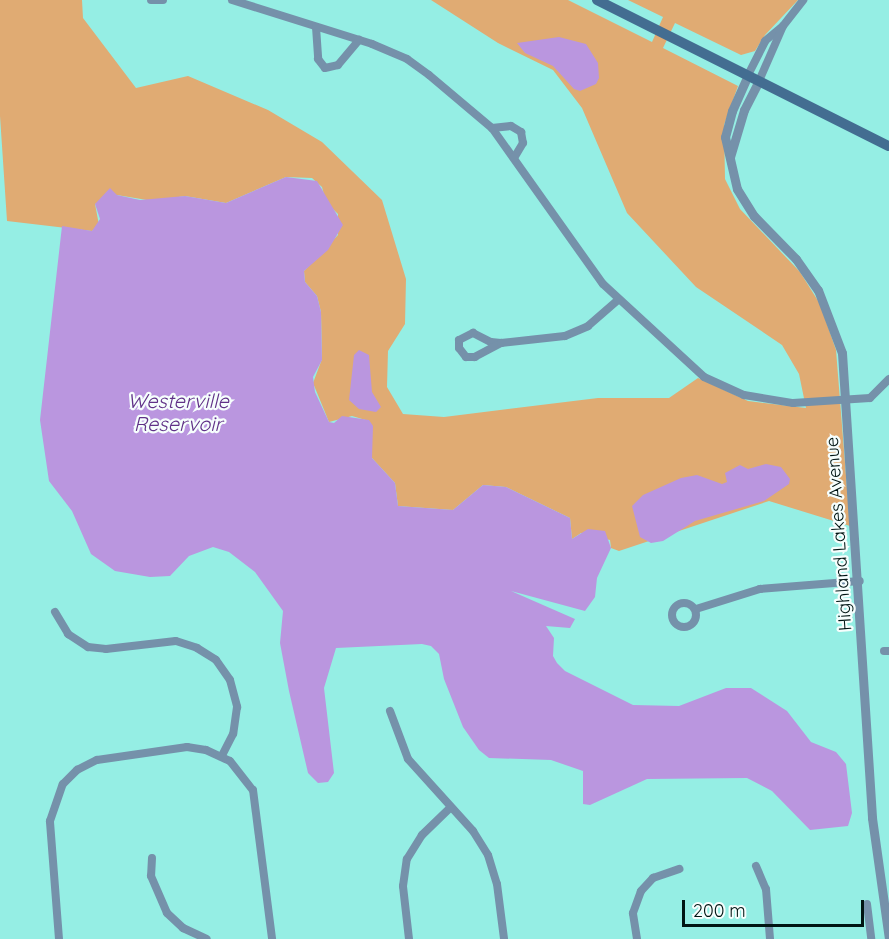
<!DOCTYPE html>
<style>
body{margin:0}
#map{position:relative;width:889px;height:939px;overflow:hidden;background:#95eee4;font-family:Quicksand,sans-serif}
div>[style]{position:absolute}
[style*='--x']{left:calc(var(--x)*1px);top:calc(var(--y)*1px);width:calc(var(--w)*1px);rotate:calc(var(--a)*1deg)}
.green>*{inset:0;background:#e0ab73}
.water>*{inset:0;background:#ba96df}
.minor>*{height:8px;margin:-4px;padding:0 4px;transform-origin:4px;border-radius:4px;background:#7591aa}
.minor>.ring{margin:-4px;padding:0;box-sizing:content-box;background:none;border:8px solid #7591aa;border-radius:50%}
.tertiary>*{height:9px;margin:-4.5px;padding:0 4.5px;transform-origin:4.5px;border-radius:4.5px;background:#7591aa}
.secondary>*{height:10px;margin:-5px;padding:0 5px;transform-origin:5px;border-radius:5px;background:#436d91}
span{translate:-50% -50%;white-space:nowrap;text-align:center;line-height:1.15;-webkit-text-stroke:4.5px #f6fefd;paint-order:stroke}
.street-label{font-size:18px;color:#001513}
.water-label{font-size:20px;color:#603187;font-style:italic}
.scale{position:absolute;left:682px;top:900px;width:182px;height:27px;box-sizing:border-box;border:3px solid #001513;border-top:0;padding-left:8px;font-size:18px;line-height:21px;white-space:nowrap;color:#001513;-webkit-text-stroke:4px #f6fefd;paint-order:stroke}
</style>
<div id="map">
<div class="green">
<div style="clip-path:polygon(0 0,82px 0,83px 18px,136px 88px,188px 76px,268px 110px,322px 142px,382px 200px,406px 279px,405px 324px,388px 351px,387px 387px,403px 414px,444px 417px,598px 398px,669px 398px,698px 378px,748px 401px,806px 408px,799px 374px,782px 345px,696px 287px,627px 213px,582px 108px,553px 70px,498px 43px,431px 0,568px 0,652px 42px,663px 17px,628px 0,798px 0,765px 35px,755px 51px,741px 55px,675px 23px,663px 48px,738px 86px,724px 125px,725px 179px,740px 209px,800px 272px,820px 304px,836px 350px,850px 526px,769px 501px,619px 551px,611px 548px,610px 540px,581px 533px,572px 539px,570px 518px,506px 487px,483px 485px,453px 510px,398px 506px,395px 483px,372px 458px,369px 421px,352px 416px,329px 422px,313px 383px,322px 359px,321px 312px,317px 296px,305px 282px,304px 271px,338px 235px,338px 214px,326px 202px,322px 187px,312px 178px,286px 177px,226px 203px,185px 196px,153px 201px,117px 195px,95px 204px,99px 225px,92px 231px,7px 221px,0 116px)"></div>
</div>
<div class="water">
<div style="clip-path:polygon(559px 37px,586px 44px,598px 63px,599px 78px,596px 84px,580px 91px,574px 89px,553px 66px,525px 53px,517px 43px)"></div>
<div style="clip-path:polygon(286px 177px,317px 181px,343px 225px,328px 250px,304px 271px,305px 282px,317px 296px,321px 312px,322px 360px,313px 377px,315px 392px,329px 422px,334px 423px,342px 416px,369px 420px,373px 426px,372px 458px,395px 483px,398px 506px,453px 510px,483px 485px,506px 487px,570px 518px,572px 539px,588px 529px,605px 531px,611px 548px,597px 578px,595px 597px,585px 611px,511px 591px,575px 619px,570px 628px,546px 626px,554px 638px,553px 656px,557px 663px,565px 671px,633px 705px,679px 706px,726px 688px,751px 688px,787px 711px,811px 742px,836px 752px,846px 764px,852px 813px,848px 826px,810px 830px,772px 791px,747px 778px,647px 779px,590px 805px,583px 804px,583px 771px,551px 760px,489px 758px,479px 750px,463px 727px,444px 679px,439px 654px,431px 646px,422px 644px,336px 648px,324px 688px,334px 773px,328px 782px,318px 783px,308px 773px,289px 691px,280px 643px,283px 611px,255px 572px,229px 552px,213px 547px,189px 556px,170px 576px,150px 577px,115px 571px,91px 554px,72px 511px,49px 481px,40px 420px,62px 226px,92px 231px,100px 219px,95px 204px,110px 188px,117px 195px,140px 200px,185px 196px,226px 203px)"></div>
<div style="clip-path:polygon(359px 350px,369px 355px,372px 392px,381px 407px,376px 412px,359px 409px,349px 400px,354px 355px)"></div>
<div style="clip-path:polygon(766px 464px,781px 467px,790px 479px,789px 484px,764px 501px,695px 521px,663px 541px,651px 543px,640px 537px,632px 506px,643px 495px,681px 478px,697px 475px,722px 484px,727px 482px,725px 473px,740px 465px,748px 469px)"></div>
</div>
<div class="minor">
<div style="--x:151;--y:0;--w:12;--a:0"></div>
<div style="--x:232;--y:0;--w:147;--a:17.4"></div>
<div style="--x:372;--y:44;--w:38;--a:23"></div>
<div style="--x:407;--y:59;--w:27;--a:36"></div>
<div style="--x:429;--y:75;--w:82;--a:40.1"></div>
<div style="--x:492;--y:128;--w:191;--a:54.6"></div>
<div style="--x:603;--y:284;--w:137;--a:42.6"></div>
<div style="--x:704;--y:377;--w:44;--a:24.2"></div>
<div style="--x:744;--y:395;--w:50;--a:9.3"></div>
<div style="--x:793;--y:403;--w:77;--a:-3.7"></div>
<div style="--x:870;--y:398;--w:27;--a:-45"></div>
<div style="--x:316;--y:27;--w:32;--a:86"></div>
<div style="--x:318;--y:59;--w:11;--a:52"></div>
<div style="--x:325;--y:68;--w:13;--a:-13"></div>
<div style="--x:338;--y:65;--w:33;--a:-50"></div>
<div style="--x:748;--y:75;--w:38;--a:-63"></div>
<div style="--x:765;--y:41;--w:23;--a:-40"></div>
<div style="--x:759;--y:81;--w:60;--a:-66.4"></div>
<div style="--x:783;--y:26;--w:33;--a:-52"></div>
<div style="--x:492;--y:128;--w:19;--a:-6"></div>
<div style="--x:511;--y:126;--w:12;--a:31"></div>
<div style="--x:521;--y:132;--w:11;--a:80"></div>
<div style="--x:523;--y:143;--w:17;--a:121"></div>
<div style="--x:473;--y:333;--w:20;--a:27"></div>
<div style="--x:491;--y:342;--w:10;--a:6"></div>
<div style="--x:501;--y:343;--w:30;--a:152"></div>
<div style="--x:475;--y:357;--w:9;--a:180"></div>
<div style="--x:466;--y:357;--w:11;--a:-128"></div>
<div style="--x:459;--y:348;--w:8;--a:-90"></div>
<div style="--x:459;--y:340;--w:16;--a:-27"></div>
<div style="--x:501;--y:343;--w:64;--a:-6.2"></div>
<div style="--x:565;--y:336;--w:25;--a:-23"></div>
<div style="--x:588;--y:326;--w:40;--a:-41"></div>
<div class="ring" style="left:672px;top:603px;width:16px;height:16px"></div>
<div style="--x:696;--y:609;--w:67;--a:-17.4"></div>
<div style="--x:760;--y:589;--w:100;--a:-4.6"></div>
<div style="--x:55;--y:612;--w:26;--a:59"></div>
<div style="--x:68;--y:634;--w:24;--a:33"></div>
<div style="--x:88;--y:647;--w:18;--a:6"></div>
<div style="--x:106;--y:649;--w:70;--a:-6.5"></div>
<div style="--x:176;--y:641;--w:22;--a:18"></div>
<div style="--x:197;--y:648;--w:22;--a:32"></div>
<div style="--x:216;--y:660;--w:24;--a:55"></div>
<div style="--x:230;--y:680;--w:28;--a:75"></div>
<div style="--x:237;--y:707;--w:27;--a:98"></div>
<div style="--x:233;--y:734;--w:25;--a:117"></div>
<div style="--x:884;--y:651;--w:5;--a:0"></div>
<div style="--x:390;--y:711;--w:51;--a:69.4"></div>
<div style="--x:408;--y:759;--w:97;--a:47.9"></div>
<div style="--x:473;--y:831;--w:28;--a:58"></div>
<div style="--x:488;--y:855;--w:30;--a:73"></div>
<div style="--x:497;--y:884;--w:55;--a:82.7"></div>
<div style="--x:152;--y:858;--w:18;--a:93"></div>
<div style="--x:151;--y:876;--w:40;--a:66.6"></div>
<div style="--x:167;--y:913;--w:22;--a:43"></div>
<div style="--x:183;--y:928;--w:26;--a:25"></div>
<div style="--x:756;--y:866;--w:25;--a:67"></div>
<div style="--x:766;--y:889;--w:50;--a:85.4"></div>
<div style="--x:867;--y:904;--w:35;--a:83"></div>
<div style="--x:59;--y:939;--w:118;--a:-94.4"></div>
<div style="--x:50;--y:821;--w:39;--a:-71"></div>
<div style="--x:63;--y:784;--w:20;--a:-45"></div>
<div style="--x:77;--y:770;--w:22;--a:-27"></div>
<div style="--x:97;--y:760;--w:91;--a:-8.2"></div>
<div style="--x:187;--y:747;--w:19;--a:9"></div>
<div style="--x:206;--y:750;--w:26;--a:25"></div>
<div style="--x:230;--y:761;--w:37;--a:52"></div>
<div style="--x:253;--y:790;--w:150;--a:82.7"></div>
<div style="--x:409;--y:939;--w:53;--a:-96.5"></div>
<div style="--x:403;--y:886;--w:27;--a:-82"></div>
<div style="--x:407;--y:859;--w:28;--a:-58"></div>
<div style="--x:422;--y:835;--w:39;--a:-44"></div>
<div style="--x:637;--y:939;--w:26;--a:-99"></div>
<div style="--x:633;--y:913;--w:23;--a:-70"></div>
<div style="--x:641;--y:891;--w:18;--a:-47"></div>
<div style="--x:653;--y:878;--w:28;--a:-19"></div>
</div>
<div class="tertiary">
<div style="--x:748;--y:75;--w:39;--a:114"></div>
<div style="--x:732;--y:111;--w:27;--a:105"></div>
<div style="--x:725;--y:137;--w:53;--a:77"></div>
<div style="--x:737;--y:189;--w:32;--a:58"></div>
<div style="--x:754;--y:216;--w:60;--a:45.7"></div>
<div style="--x:796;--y:259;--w:38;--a:55"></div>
<div style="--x:818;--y:290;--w:67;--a:69.1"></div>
<div style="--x:842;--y:353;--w:466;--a:86.3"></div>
<div style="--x:872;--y:818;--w:122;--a:82"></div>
<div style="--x:730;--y:157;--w:49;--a:-73.4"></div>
<div style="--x:744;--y:110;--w:33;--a:-63"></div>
</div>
<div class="secondary">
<div style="--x:597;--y:0;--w:326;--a:26.6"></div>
</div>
<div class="street-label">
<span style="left:839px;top:534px;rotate:-94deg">Highland Lakes Avenue</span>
</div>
<div class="water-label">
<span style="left:178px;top:412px">Westerville<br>Reservoir</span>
</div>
<div class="scale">200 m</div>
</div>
